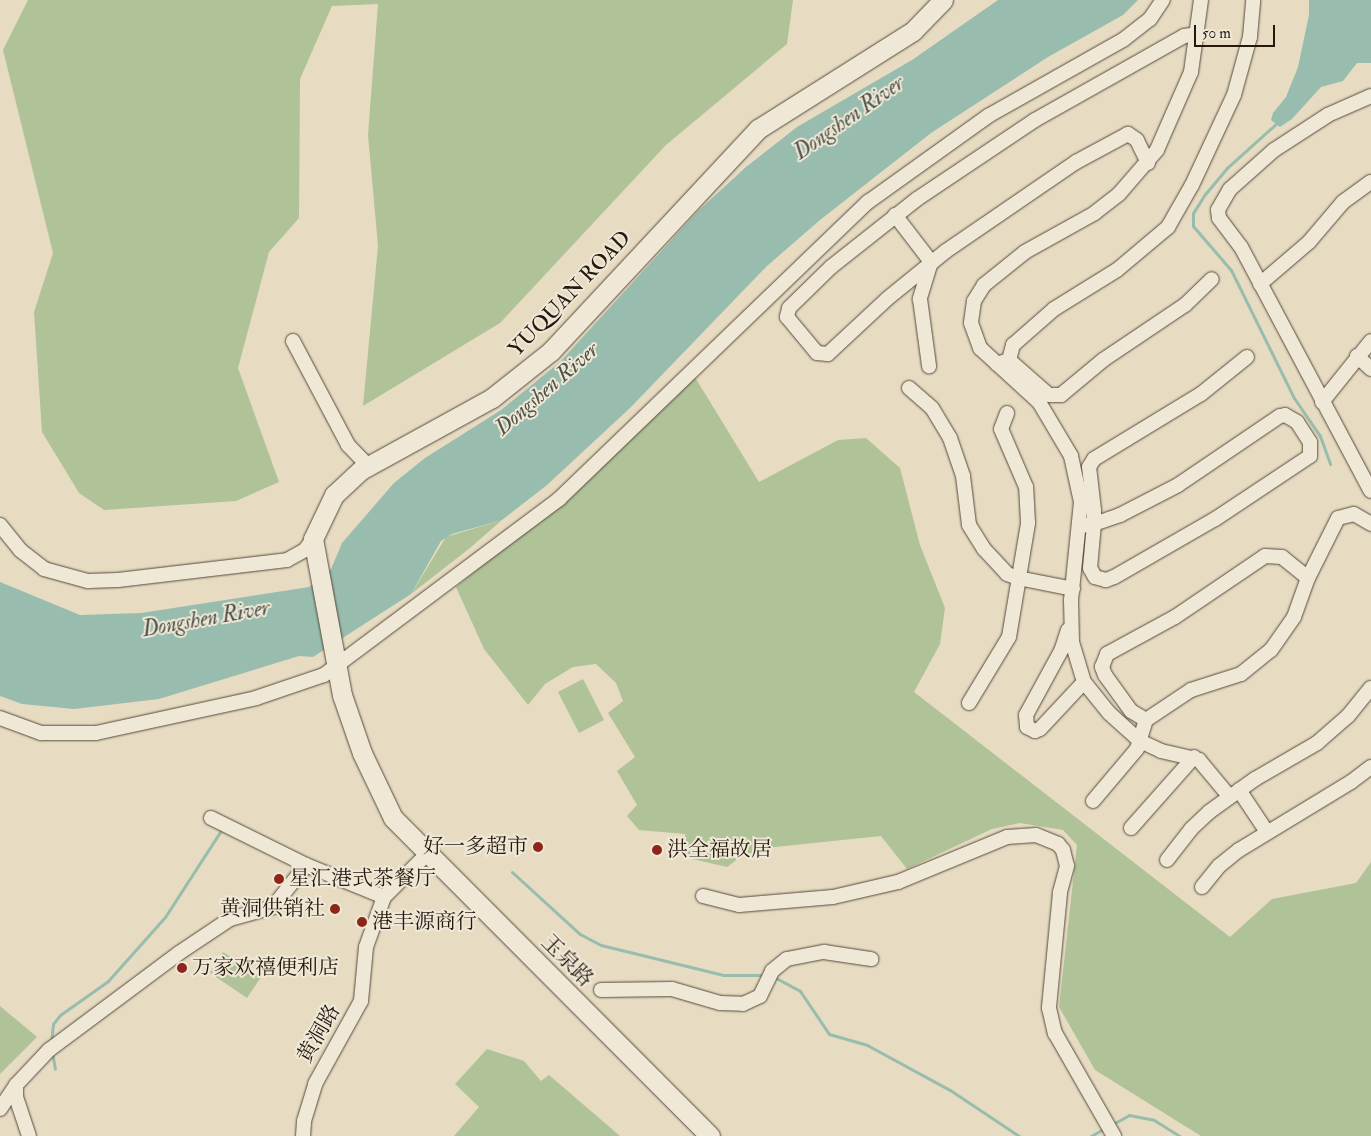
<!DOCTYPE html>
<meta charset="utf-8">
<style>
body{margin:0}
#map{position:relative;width:1371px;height:1136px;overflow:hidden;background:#e7dcc2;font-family:"IM FELL Double Pica","Noto Serif SC",serif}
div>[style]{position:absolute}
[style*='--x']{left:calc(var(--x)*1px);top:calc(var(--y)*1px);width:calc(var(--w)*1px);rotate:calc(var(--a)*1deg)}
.green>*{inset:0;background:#afc298}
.water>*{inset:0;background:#98bcae}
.stream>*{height:3px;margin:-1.5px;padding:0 1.5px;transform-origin:1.5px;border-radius:1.5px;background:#98bcae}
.roads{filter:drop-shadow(0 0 1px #56493c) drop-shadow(0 0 1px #56493c)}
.street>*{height:14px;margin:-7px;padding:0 7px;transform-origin:7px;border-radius:7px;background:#efe8d7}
.secondary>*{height:19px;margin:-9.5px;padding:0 9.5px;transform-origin:9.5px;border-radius:9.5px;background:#efe8d7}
.dots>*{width:14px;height:14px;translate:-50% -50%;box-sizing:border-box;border:2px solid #efe8d7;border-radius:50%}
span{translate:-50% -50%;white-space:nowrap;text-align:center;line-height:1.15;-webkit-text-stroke:4px #efe8d7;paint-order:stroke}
.street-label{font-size:21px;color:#25180f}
.poi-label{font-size:21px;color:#25180f}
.right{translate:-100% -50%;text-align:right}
.left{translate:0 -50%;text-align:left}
.water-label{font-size:22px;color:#4d5147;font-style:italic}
.scale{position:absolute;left:1194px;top:25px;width:81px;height:22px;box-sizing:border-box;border:2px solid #25180f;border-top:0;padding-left:6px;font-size:15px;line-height:18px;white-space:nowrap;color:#25180f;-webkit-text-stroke:4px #efe8d7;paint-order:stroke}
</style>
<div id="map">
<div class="green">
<div style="clip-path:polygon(28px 0,793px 0,787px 44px,666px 145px,500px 323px,363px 406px,378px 246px,368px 135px,378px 4px,332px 6px,300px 79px,299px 218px,269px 252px,238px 368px,279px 482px,236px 501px,104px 510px,79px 493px,42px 432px,34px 312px,53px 253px,3px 50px)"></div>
<div style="clip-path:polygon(693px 374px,759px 482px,838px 440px,866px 438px,900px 468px,920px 545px,945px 608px,940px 644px,914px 692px,1230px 937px,1272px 899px,1356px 883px,1371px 862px,1371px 1136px,1201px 1136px,1095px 1070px,1059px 1007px,1077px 845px,1063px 830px,1020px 823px,992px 829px,907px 869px,881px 836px,775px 847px,743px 855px,727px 867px,688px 858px,685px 834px,639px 830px,627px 816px,637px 805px,617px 771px,635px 757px,608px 713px,623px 701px,616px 683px,596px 664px,573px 667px,545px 684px,528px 705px,484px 649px,456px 587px,584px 479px)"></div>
<div style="clip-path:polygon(502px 520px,470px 548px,411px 594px,446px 537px)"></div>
<div style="clip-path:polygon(583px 679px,604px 720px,579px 733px,558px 692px)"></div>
<div style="clip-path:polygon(223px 952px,261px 977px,247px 998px,210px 973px)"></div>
<div style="clip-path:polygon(0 1006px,37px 1037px,0 1074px)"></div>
<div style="clip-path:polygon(487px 1049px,524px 1061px,541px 1081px,549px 1075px,620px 1136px,454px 1136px,479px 1107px,455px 1084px)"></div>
</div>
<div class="water">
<div style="clip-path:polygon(998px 0,1138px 0,1123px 15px,1048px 57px,931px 133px,820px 220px,767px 266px,630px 408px,547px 485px,502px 520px,452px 534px,441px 541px,411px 594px,313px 657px,299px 656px,159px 699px,74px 709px,22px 704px,0 696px,0 582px,80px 615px,141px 613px,309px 587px,331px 569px,342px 543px,394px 483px,425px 458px,501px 410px,560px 362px,698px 211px,746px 167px,797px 127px,912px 60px)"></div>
<div style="clip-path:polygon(1309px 0,1371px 0,1371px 63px,1357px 63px,1343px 81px,1321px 87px,1292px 119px,1280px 127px,1271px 120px,1273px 113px,1286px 97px,1298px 67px,1309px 15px)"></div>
</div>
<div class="stream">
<div style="--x:1278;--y:122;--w:69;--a:138"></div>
<div style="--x:1227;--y:168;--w:34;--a:130"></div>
<div style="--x:1205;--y:194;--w:22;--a:122"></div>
<div style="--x:1193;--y:213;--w:13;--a:90"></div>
<div style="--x:1193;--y:226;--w:58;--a:49.2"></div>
<div style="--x:1231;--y:270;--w:143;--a:63.8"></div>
<div style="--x:1294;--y:398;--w:46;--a:55.6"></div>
<div style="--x:1320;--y:436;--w:30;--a:70"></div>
<div style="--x:512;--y:872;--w:92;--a:42.4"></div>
<div style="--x:580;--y:934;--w:24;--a:28"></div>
<div style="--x:601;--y:945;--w:126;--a:13.8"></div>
<div style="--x:723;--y:975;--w:42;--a:0"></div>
<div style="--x:774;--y:977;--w:30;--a:28"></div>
<div style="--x:800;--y:991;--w:52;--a:56"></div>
<div style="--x:829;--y:1034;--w:40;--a:16"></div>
<div style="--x:867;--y:1045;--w:94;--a:28.5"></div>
<div style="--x:950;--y:1090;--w:83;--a:33.7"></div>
<div style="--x:51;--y:1043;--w:19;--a:-84"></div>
<div style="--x:53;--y:1024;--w:11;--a:-52"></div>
<div style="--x:60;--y:1015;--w:59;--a:-35.3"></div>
<div style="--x:108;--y:981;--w:86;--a:-48.3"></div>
<div style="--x:165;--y:917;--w:105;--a:-57.1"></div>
<div style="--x:52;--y:1052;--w:17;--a:80"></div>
<div style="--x:1113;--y:1124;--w:18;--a:-29"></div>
<div style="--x:1129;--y:1115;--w:25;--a:11"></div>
<div style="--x:1154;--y:1120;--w:31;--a:32"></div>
<div style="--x:1091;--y:1136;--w:16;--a:-30"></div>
</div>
<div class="roads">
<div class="street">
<div style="--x:1201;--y:0;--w:73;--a:97.9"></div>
<div style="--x:1191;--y:72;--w:85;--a:113.6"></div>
<div style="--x:1157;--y:150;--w:58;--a:130.8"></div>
<div style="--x:1119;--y:194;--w:31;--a:142"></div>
<div style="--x:1095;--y:213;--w:80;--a:150.9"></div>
<div style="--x:1025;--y:252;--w:53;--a:141.2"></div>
<div style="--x:984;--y:285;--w:19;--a:122"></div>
<div style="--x:974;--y:301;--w:22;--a:98"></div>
<div style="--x:971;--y:323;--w:27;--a:70"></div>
<div style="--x:980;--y:348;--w:80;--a:42.5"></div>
<div style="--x:1039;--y:402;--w:63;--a:59.3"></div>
<div style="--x:1071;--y:456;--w:47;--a:77.7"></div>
<div style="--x:1081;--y:502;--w:99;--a:95.8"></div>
<div style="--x:1071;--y:600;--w:42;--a:88.6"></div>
<div style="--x:1072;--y:642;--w:42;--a:73.3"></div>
<div style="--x:1084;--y:682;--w:40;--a:51"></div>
<div style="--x:1109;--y:713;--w:42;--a:42.1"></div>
<div style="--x:1140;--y:741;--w:23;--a:25"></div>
<div style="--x:1161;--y:751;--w:39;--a:13"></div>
<div style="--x:1199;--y:760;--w:47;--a:50.2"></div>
<div style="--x:1371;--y:96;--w:47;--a:156.2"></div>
<div style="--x:1328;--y:115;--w:64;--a:147.1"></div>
<div style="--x:1274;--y:150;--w:59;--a:138.4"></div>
<div style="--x:1230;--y:189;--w:24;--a:120"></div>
<div style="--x:1218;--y:210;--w:8;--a:83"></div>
<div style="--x:1219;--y:218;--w:36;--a:53"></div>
<div style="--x:1241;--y:247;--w:276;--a:62"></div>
<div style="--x:1148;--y:163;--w:25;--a:-116"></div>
<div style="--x:1137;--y:140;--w:11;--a:-146"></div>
<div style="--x:1128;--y:134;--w:59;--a:151.7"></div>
<div style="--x:1076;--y:162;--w:158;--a:145.6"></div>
<div style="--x:946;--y:251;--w:76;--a:140.9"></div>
<div style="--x:887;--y:299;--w:81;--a:137"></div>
<div style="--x:828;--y:354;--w:11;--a:-175"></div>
<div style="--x:817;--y:353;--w:47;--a:-129.8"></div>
<div style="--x:787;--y:317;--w:9;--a:-77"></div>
<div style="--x:789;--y:308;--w:59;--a:-44.3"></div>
<div style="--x:831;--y:267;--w:110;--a:-38.3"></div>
<div style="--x:917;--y:199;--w:142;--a:-33.8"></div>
<div style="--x:1035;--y:120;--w:171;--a:-29.4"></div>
<div style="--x:1184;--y:36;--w:14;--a:-8"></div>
<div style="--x:895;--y:215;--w:59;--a:52.5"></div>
<div style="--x:931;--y:262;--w:39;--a:107"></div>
<div style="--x:920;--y:299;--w:68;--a:82.3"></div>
<div style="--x:1260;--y:284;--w:65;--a:-40.6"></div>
<div style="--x:1309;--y:242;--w:52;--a:-49.6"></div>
<div style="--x:1343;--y:202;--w:34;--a:-36"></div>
<div style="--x:293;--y:341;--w:118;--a:62.1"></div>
<div style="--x:348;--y:445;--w:28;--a:46"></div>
<div style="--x:1357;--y:356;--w:19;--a:43"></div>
<div style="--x:1009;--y:360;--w:53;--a:41.2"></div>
<div style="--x:1049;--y:395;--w:12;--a:0"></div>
<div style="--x:1061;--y:395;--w:55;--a:-39.8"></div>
<div style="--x:1103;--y:360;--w:99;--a:-33.9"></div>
<div style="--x:1185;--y:305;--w:37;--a:-44"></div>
<div style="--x:997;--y:364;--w:13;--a:-18"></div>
<div style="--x:1009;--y:360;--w:16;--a:-75"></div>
<div style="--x:1013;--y:345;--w:55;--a:-41.3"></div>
<div style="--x:1054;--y:309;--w:74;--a:-31.8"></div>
<div style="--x:1117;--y:270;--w:67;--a:-40.1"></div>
<div style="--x:1168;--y:227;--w:48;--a:-60.3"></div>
<div style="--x:1192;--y:185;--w:99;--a:-65"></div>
<div style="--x:1234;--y:95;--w:60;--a:-74.6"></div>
<div style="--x:1250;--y:37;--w:37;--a:-85"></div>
<div style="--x:909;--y:388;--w:30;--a:41"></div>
<div style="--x:932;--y:408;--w:35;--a:59"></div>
<div style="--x:950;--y:438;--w:40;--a:71.1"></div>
<div style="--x:963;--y:476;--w:49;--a:83"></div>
<div style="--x:969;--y:525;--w:28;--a:58"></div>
<div style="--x:984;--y:549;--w:34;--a:47"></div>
<div style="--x:1007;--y:574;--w:12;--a:20"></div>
<div style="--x:1018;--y:578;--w:56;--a:11.3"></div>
<div style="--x:1322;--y:402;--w:78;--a:-51.2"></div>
<div style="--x:0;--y:525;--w:32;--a:51"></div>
<div style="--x:20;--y:550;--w:31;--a:38"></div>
<div style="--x:44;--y:569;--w:46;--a:15.3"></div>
<div style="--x:88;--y:581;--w:30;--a:-2"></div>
<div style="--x:118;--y:580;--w:170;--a:-6.7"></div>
<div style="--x:287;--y:560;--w:21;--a:-29"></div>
<div style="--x:305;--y:550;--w:14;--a:-54"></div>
<div style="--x:1081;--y:526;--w:13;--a:-9"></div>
<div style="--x:1094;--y:524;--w:28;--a:-19"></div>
<div style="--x:1120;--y:515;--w:65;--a:-27.3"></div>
<div style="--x:1178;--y:485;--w:123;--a:-34.1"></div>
<div style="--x:1280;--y:416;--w:5;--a:-11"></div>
<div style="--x:1285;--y:415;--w:14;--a:30"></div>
<div style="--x:1297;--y:422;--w:24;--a:57"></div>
<div style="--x:1310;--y:442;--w:14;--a:90"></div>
<div style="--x:1310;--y:456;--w:114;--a:146.4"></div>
<div style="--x:1215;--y:519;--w:116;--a:150.1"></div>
<div style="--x:1114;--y:577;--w:9;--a:159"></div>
<div style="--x:1106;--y:580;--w:11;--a:-165"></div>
<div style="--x:1095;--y:577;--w:10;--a:-119"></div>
<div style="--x:1090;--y:568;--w:44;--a:-84.8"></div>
<div style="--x:1094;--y:524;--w:14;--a:-90"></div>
<div style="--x:1094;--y:510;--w:43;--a:-96.6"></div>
<div style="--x:1089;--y:467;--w:9;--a:-58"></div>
<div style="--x:1094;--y:459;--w:125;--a:-31.3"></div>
<div style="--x:1201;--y:394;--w:59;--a:-38.8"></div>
<div style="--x:1068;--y:630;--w:20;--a:108"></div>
<div style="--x:1062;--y:649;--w:75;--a:118.6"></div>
<div style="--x:1026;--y:715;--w:12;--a:85"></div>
<div style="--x:1027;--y:727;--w:9;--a:27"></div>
<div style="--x:1035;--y:731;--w:5;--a:-22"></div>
<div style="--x:1040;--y:729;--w:64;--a:-46.9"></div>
<div style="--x:969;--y:703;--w:77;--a:-58.8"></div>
<div style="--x:1009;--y:637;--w:116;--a:-80.5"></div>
<div style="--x:1028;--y:523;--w:36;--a:-93"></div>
<div style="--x:1026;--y:487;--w:63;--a:-113.3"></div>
<div style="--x:1001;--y:429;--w:17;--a:-69"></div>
<div style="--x:0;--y:718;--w:44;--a:20.1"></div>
<div style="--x:41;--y:733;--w:55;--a:0"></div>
<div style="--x:96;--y:733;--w:164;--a:-12.3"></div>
<div style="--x:256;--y:698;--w:72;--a:-18.7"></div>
<div style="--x:324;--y:675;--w:294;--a:-36.8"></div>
<div style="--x:559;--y:499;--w:429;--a:-43.9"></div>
<div style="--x:868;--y:202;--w:148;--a:-35.6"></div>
<div style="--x:988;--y:116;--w:155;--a:-29.4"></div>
<div style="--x:1123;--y:40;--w:34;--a:-38"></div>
<div style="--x:1150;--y:19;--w:23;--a:-56"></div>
<div style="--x:1146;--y:720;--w:17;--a:-149"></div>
<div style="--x:1131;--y:711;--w:44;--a:-125.8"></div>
<div style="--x:1105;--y:675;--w:9;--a:-111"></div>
<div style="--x:1102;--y:667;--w:14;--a:-69"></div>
<div style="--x:1107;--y:654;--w:77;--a:-28.6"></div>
<div style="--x:1175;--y:617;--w:109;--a:-34.1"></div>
<div style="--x:1265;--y:556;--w:17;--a:3"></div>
<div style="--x:1282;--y:557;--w:33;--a:39"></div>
<div style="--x:1239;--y:790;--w:50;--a:56.3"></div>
<div style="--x:1093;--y:801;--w:68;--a:-49.8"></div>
<div style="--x:1137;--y:749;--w:30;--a:-73"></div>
<div style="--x:1146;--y:720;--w:54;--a:-33.7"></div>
<div style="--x:1191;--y:690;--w:52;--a:-17.7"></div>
<div style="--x:1241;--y:674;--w:38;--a:-39"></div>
<div style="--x:1271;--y:650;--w:40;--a:-55.1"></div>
<div style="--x:1294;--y:617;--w:41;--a:-70.3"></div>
<div style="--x:1308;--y:578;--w:67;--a:-63.4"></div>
<div style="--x:1338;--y:518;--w:16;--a:-14"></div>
<div style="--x:1354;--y:514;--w:20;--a:30"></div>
<div style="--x:211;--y:818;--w:106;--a:26.3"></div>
<div style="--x:306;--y:865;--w:84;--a:22.3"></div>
<div style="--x:1131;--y:828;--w:95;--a:-48.4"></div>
<div style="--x:1167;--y:860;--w:39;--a:-52"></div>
<div style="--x:1191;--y:829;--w:25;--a:-43"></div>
<div style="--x:1209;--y:812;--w:57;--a:-35.7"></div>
<div style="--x:1255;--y:779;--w:72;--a:-30.1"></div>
<div style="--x:1317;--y:743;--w:41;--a:-41.1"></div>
<div style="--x:1348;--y:716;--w:36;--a:-51"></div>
<div style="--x:1202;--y:887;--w:27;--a:-51"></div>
<div style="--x:1219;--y:866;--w:26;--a:-39"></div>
<div style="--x:1239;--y:850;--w:131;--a:-31.3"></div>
<div style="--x:1351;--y:782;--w:25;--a:-37"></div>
<div style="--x:703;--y:896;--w:37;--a:14"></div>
<div style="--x:739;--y:905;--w:94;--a:-4.9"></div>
<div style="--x:833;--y:897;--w:67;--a:-13"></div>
<div style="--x:898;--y:882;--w:118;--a:-22.4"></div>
<div style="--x:1007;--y:837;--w:29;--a:-4"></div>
<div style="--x:1036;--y:835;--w:24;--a:22"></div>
<div style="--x:1058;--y:844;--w:8;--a:50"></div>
<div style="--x:1063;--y:850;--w:16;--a:76"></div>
<div style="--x:1067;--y:866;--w:28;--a:105"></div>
<div style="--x:1060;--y:893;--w:116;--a:95.5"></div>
<div style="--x:1049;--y:1008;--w:26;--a:77"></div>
<div style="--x:1055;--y:1033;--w:119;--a:60.2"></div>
<div style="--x:601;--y:990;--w:71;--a:-0.8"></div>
<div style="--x:672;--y:989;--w:50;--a:16.3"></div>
<div style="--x:720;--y:1003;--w:23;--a:2"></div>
<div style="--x:743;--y:1004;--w:19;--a:-25"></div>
<div style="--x:760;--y:996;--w:28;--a:-64"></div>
<div style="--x:772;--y:971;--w:19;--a:-39"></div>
<div style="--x:787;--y:959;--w:38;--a:-11"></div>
<div style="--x:824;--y:952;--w:48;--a:8.5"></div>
<div style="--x:16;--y:1085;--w:12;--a:90"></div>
<div style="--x:16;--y:1097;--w:41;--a:71.6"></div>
<div style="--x:0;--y:1109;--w:29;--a:-56"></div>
<div style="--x:16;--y:1085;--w:48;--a:-46.7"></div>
<div style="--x:49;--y:1050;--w:162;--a:-36.7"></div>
<div style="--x:179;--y:953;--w:61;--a:-33.7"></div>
<div style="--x:230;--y:919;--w:45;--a:-15.6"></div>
<div style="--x:273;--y:907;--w:53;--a:-51.8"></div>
<div style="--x:303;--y:1136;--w:15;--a:-86"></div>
<div style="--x:304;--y:1121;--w:39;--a:-73"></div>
<div style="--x:315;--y:1084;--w:95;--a:-61"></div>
<div style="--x:361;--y:1001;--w:54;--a:-84.7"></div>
<div style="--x:366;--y:947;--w:53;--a:-70.2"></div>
<div style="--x:384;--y:897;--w:62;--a:-45"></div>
</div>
<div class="secondary">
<div style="--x:710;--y:1136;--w:449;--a:-134.9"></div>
<div style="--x:393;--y:818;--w:72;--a:-115.5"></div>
<div style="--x:362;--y:753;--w:61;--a:-109"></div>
<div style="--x:342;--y:695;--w:159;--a:-100.5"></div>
<div style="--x:313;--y:539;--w:49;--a:-64.5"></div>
<div style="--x:334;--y:495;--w:37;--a:-43"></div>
<div style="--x:361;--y:470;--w:149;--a:-28.8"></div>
<div style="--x:492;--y:398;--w:75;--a:-38.5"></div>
<div style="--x:551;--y:351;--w:304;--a:-47"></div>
<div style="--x:758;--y:129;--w:183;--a:-32.3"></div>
<div style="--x:913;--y:31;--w:43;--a:-45.9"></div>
</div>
</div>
<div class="dots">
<div style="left:538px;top:847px;background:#8f2418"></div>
<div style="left:657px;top:850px;background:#8f2418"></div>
<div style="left:279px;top:879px;background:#8f2418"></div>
<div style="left:335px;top:909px;background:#8f2418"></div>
<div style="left:362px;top:922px;background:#8f2418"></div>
<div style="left:182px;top:968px;background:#8f2418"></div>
</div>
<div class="street-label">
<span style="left:570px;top:294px;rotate:-46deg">YUQUAN ROAD</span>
<span style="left:567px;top:961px;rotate:45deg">玉泉路</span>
<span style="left:319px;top:1034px;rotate:-60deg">黄洞路</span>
</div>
<div class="poi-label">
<span class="right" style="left:528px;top:847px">好一多超市</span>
<span class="left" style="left:667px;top:850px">洪全福故居</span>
<span class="left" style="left:289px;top:879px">星汇港式茶餐厅</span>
<span class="right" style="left:325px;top:909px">黄洞供销社</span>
<span class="left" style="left:372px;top:922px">港丰源商行</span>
<span class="left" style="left:192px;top:968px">万家欢禧便利店</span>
</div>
<div class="water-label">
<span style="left:849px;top:118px;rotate:-35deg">Dongshen River</span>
<span style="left:547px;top:389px;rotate:-41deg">Dongshen River</span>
<span style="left:206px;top:619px;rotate:-10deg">Dongshen River</span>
</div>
<div class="scale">50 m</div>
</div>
